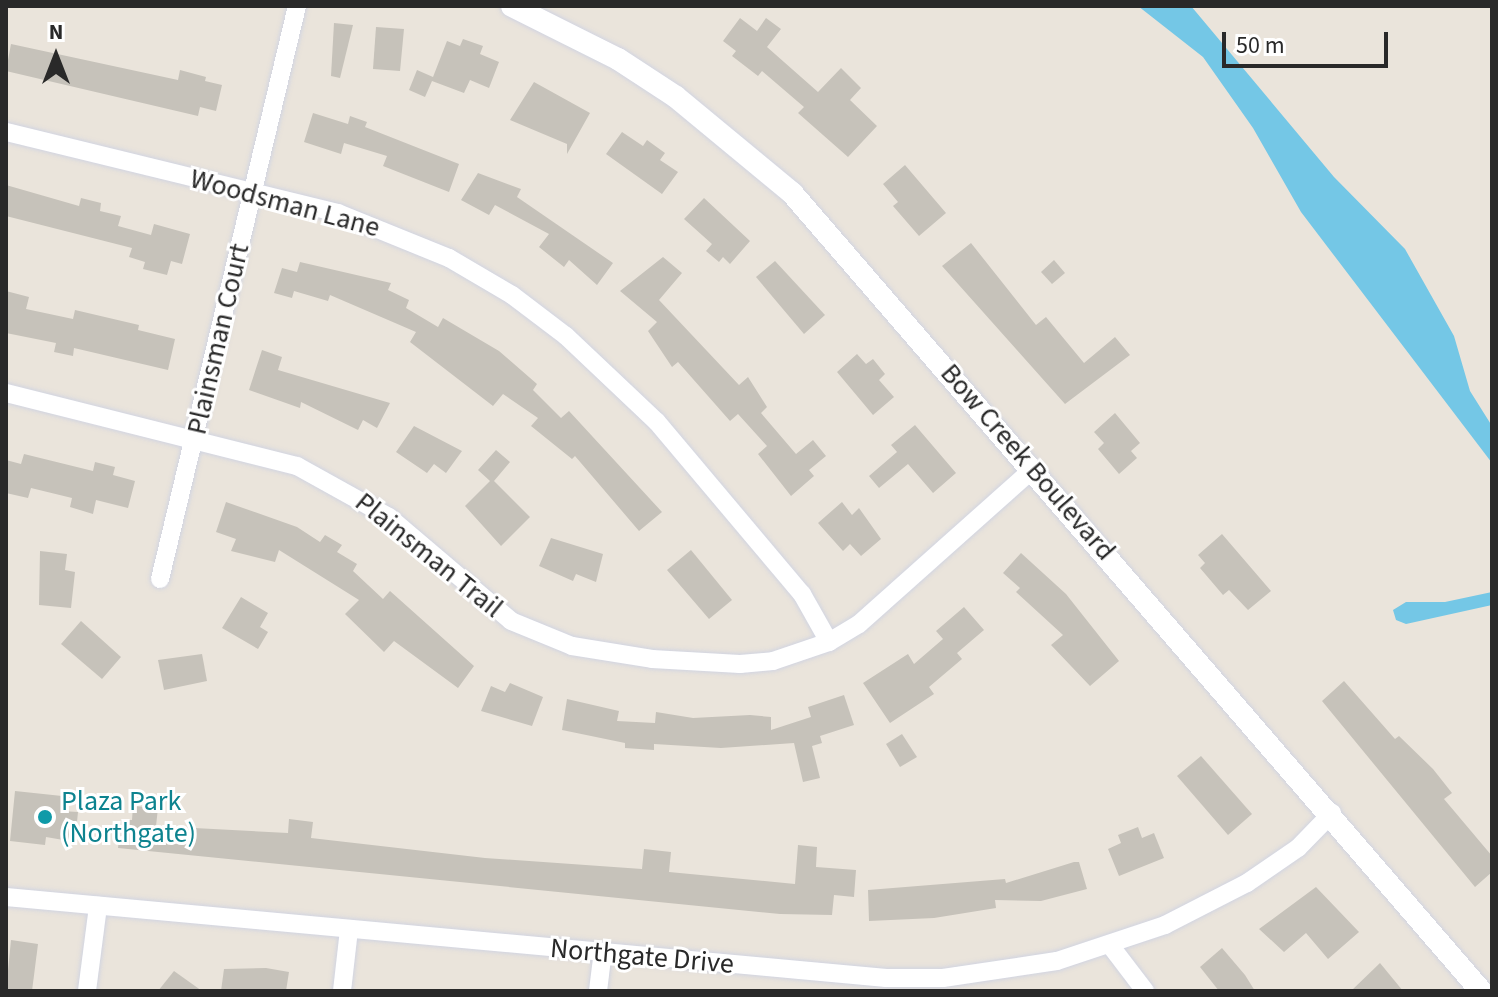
<!DOCTYPE html>
<style>
body{margin:0}
#map{position:relative;width:1498px;height:997px;overflow:hidden;background:#eae4db;font-family:"Source Sans 3",sans-serif}
div>[style]{position:absolute}
[style*='--x']{left:calc(var(--x)*1px);top:calc(var(--y)*1px);width:calc(var(--w)*1px);rotate:calc(var(--a)*1deg)}
.water>*{inset:0;background:#74c7e6}
.building>*{inset:0;background:#c6c2ba}
.roads{filter:drop-shadow(0 0 2px #d1d4e1) drop-shadow(0 0 2px #d1d4e1)}
.minor>*{height:18px;margin:-9px;padding:0 9px;transform-origin:9px;border-radius:9px;background:#fff}
.tertiary>*{height:22px;margin:-11px;padding:0 11px;transform-origin:11px;border-radius:11px;background:#fff}
.dots>*{width:22px;height:22px;translate:-50% -50%;box-sizing:border-box;border:4px solid #fff;border-radius:50%}
span{translate:-50% -50%;white-space:nowrap;text-align:center;line-height:1.15;-webkit-text-stroke:6px #fff;paint-order:stroke}
.street-label{font-size:28px;color:#292929}
.culture-label{font-size:28px;color:#0d838f}
.left{translate:0 -50%;text-align:left}
.frame{position:absolute;inset:0;border:8px solid #292929;pointer-events:none}
.north{position:absolute;left:16px;top:16px;width:80px;height:80px;-webkit-text-stroke:6px #fff;paint-order:stroke;rotate:0deg;font-size:22px;font-weight:700;line-height:32px;text-align:center;color:#292929}
.north::after{content:'';display:block;margin:auto;width:28px;height:36px;background:#292929;clip-path:polygon(50% 0,100% 100%,50% 72%,0 100%)}
.scale{position:absolute;left:1222px;top:32px;width:166px;height:36px;box-sizing:border-box;border:4px solid #292929;border-top:0;padding-left:10px;font-size:24px;line-height:28px;white-space:nowrap;color:#292929;-webkit-text-stroke:6px #fff;paint-order:stroke}
</style>
<div id="map">
<div class="water">
<div style="clip-path:polygon(1138px 6px,1191px 6px,1334px 177px,1405px 249px,1454px 336px,1470px 391px,1492px 426px,1492px 463px,1301px 212px,1253px 128px,1203px 57px)"></div>
<div style="clip-path:polygon(1492px 592px,1492px 605px,1406px 624px,1396px 620px,1393px 610px,1406px 602px,1445px 602px)"></div>
</div>
<div class="building">
<div style="clip-path:polygon(740px 18px,757px 31px,766px 18px,781px 29px,767px 47px,818px 92px,841px 68px,861px 88px,850px 100px,877px 126px,848px 157px,798px 113px,804px 107px,762px 71px,758px 76px,732px 56px,736px 51px,723px 41px)"></div>
<div style="clip-path:polygon(334px 23px,353px 25px,340px 78px,331px 76px)"></div>
<div style="clip-path:polygon(376px 27px,404px 29px,400px 71px,373px 69px)"></div>
<div style="clip-path:polygon(463px 39px,483px 46px,480px 54px,499px 62px,489px 88px,470px 80px,464px 93px,432px 81px,425px 97px,409px 90px,417px 70px,433px 77px,447px 41px,460px 46px)"></div>
<div style="clip-path:polygon(11px 44px,178px 80px,180px 70px,206px 77px,205px 81px,222px 85px,216px 111px,200px 107px,198px 116px,6px 71px)"></div>
<div style="clip-path:polygon(534px 82px,590px 113px,567px 154px,567px 144px,510px 120px)"></div>
<div style="clip-path:polygon(313px 113px,348px 124px,350px 116px,367px 122px,365px 127px,459px 164px,449px 192px,383px 166px,387px 156px,344px 143px,341px 154px,304px 142px)"></div>
<div style="clip-path:polygon(622px 132px,643px 146px,647px 140px,665px 153px,660px 160px,678px 172px,662px 194px,606px 154px)"></div>
<div style="clip-path:polygon(905px 165px,946px 213px,919px 236px,893px 206px,898px 202px,883px 184px)"></div>
<div style="clip-path:polygon(478px 173px,521px 189px,517px 197px,613px 263px,597px 285px,569px 260px,564px 267px,539px 247px,549px 234px,495px 205px,489px 215px,461px 200px)"></div>
<div style="clip-path:polygon(6px 185px,79px 206px,81px 198px,101px 203px,100px 211px,121px 216px,118px 226px,151px 235px,154px 224px,190px 234px,182px 264px,171px 261px,167px 275px,143px 269px,145px 262px,129px 257px,132px 248px,6px 216px)"></div>
<div style="clip-path:polygon(704px 198px,750px 241px,730px 264px,723px 257px,719px 262px,706px 251px,712px 244px,684px 219px)"></div>
<div style="clip-path:polygon(971px 243px,1036px 325px,1046px 317px,1084px 363px,1115px 337px,1130px 355px,1065px 404px,942px 266px)"></div>
<div style="clip-path:polygon(663px 257px,682px 273px,659px 300px,739px 385px,748px 377px,767px 407px,761px 413px,796px 454px,813px 440px,826px 456px,809px 470px,814px 476px,791px 496px,758px 454px,767px 446px,738px 414px,730px 421px,678px 362px,672px 367px,648px 331px,657px 322px,620px 291px)"></div>
<div style="clip-path:polygon(1054px 260px,1065px 273px,1052px 284px,1041px 272px)"></div>
<div style="clip-path:polygon(775px 261px,825px 315px,804px 334px,756px 277px)"></div>
<div style="clip-path:polygon(300px 262px,391px 283px,388px 290px,409px 300px,406px 308px,438px 327px,443px 318px,499px 351px,537px 384px,533px 390px,561px 418px,569px 411px,662px 512px,639px 531px,575px 456px,572px 459px,531px 426px,538px 418px,503px 394px,493px 406px,410px 342px,416px 332px,330px 295px,328px 301px,294px 291px,292px 298px,274px 293px,282px 268px,297px 272px)"></div>
<div style="clip-path:polygon(6px 291px,29px 297px,26px 309px,73px 319px,75px 310px,139px 325px,138px 330px,175px 339px,168px 370px,74px 348px,73px 356px,54px 352px,56px 343px,6px 333px)"></div>
<div style="clip-path:polygon(262px 350px,282px 357px,278px 370px,390px 403px,377px 428px,363px 420px,358px 430px,301px 402px,300px 408px,249px 390px)"></div>
<div style="clip-path:polygon(857px 354px,866px 364px,873px 359px,885px 374px,879px 380px,894px 397px,873px 415px,837px 372px)"></div>
<div style="clip-path:polygon(1115px 413px,1140px 443px,1131px 451px,1137px 458px,1119px 474px,1098px 449px,1104px 443px,1094px 432px)"></div>
<div style="clip-path:polygon(915px 425px,956px 473px,933px 493px,908px 464px,879px 488px,869px 476px,897px 452px,891px 445px)"></div>
<div style="clip-path:polygon(414px 426px,462px 451px,446px 473px,434px 464px,427px 473px,396px 452px)"></div>
<div style="clip-path:polygon(496px 450px,510px 462px,494px 481px,530px 517px,501px 546px,465px 506px,490px 481px,478px 470px)"></div>
<div style="clip-path:polygon(24px 454px,93px 471px,95px 462px,115px 467px,113px 475px,135px 481px,128px 508px,96px 500px,93px 514px,70px 507px,72px 498px,31px 488px,28px 498px,6px 493px,6px 460px,21px 464px)"></div>
<div style="clip-path:polygon(226px 502px,297px 527px,320px 542px,325px 535px,342px 545px,337px 552px,357px 564px,353px 571px,383px 599px,390px 591px,474px 666px,458px 688px,394px 641px,384px 652px,345px 614px,359px 600px,279px 550px,275px 562px,231px 551px,236px 539px,216px 532px)"></div>
<div style="clip-path:polygon(842px 502px,852px 515px,859px 508px,881px 539px,861px 556px,850px 544px,843px 551px,818px 523px)"></div>
<div style="clip-path:polygon(1222px 534px,1271px 591px,1248px 610px,1229px 590px,1223px 595px,1200px 568px,1205px 563px,1198px 555px)"></div>
<div style="clip-path:polygon(551px 538px,603px 554px,596px 582px,576px 574px,573px 581px,539px 566px)"></div>
<div style="clip-path:polygon(691px 550px,732px 600px,709px 619px,667px 570px)"></div>
<div style="clip-path:polygon(40px 551px,67px 554px,65px 570px,75px 572px,71px 608px,39px 605px)"></div>
<div style="clip-path:polygon(1021px 553px,1066px 594px,1119px 661px,1090px 686px,1051px 645px,1063px 635px,1016px 592px,1020px 588px,1003px 573px)"></div>
<div style="clip-path:polygon(241px 597px,268px 613px,260px 627px,268px 632px,258px 649px,222px 628px)"></div>
<div style="clip-path:polygon(964px 607px,984px 630px,957px 653px,962px 659px,929px 687px,934px 694px,890px 723px,863px 683px,908px 654px,914px 664px,943px 639px,936px 631px)"></div>
<div style="clip-path:polygon(81px 621px,121px 657px,102px 679px,61px 644px)"></div>
<div style="clip-path:polygon(202px 654px,207px 681px,164px 690px,158px 660px)"></div>
<div style="clip-path:polygon(1344px 681px,1395px 739px,1399px 736px,1433px 769px,1452px 793px,1444px 799px,1492px 856px,1492px 872px,1475px 887px,1322px 701px)"></div>
<div style="clip-path:polygon(510px 683px,543px 697px,532px 726px,481px 711px,491px 686px,505px 692px)"></div>
<div style="clip-path:polygon(844px 695px,854px 725px,820px 736px,822px 743px,812px 746px,820px 778px,803px 782px,794px 743px,721px 748px,654px 744px,654px 750px,625px 748px,625px 743px,562px 730px,567px 699px,619px 711px,617px 721px,655px 723px,656px 712px,693px 718px,750px 715px,771px 717px,771px 730px,811px 717px,808px 707px)"></div>
<div style="clip-path:polygon(902px 734px,917px 757px,900px 767px,886px 744px)"></div>
<div style="clip-path:polygon(1201px 756px,1252px 814px,1228px 835px,1177px 776px)"></div>
<div style="clip-path:polygon(15px 791px,62px 796px,61px 811px,78px 812px,75px 842px,46px 837px,45px 845px,10px 841px)"></div>
<div style="clip-path:polygon(133px 806px,158px 808px,156px 826px,288px 833px,289px 819px,313px 822px,311px 838px,485px 858px,642px 869px,644px 849px,671px 852px,669px 872px,795px 884px,798px 845px,817px 847px,816px 867px,856px 870px,854px 897px,834px 895px,832px 915px,780px 914px,118px 848px,121px 820px,132px 820px)"></div>
<div style="clip-path:polygon(1138px 827px,1142px 838px,1154px 833px,1164px 858px,1119px 876px,1108px 849px,1121px 843px,1118px 835px)"></div>
<div style="clip-path:polygon(1074px 862px,1079px 862px,1087px 889px,1041px 901px,995px 900px,996px 908px,934px 918px,869px 921px,868px 890px,1005px 879px,1006px 883px)"></div>
<div style="clip-path:polygon(1316px 887px,1359px 932px,1328px 959px,1306px 933px,1284px 952px,1259px 929px)"></div>
<div style="clip-path:polygon(11px 940px,38px 944px,32px 991px,6px 991px)"></div>
<div style="clip-path:polygon(1222px 948px,1245px 975px,1255px 991px,1219px 991px,1200px 967px)"></div>
<div style="clip-path:polygon(1380px 963px,1403px 991px,1351px 991px)"></div>
<div style="clip-path:polygon(266px 968px,289px 972px,286px 991px,221px 991px,224px 969px)"></div>
<div style="clip-path:polygon(174px 971px,202px 991px,158px 991px)"></div>
</div>
<div class="roads">
<div class="minor">
<div style="--x:6;--y:132;--w:342;--a:13.7"></div>
<div style="--x:338;--y:213;--w:120;--a:22.1"></div>
<div style="--x:449;--y:258;--w:73;--a:30.4"></div>
<div style="--x:512;--y:295;--w:68;--a:37.2"></div>
<div style="--x:566;--y:336;--w:125;--a:43.4"></div>
<div style="--x:657;--y:422;--w:225;--a:49.9"></div>
<div style="--x:802;--y:594;--w:55;--a:60.6"></div>
<div style="--x:6;--y:393;--w:300;--a:14.1"></div>
<div style="--x:297;--y:466;--w:105;--a:29"></div>
<div style="--x:389;--y:517;--w:160;--a:40.4"></div>
<div style="--x:511;--y:621;--w:66;--a:22.3"></div>
<div style="--x:572;--y:646;--w:81;--a:9.2"></div>
<div style="--x:652;--y:659;--w:88;--a:3.3"></div>
<div style="--x:740;--y:664;--w:33;--a:-5"></div>
<div style="--x:773;--y:661;--w:59;--a:-18.7"></div>
<div style="--x:829;--y:642;--w:35;--a:-31"></div>
<div style="--x:859;--y:624;--w:233;--a:-41.7"></div>
<div style="--x:160;--y:579;--w:589;--a:-76.55"></div>
<div style="--x:6;--y:897;--w:884;--a:5.26"></div>
<div style="--x:886;--y:978;--w:57;--a:0"></div>
<div style="--x:943;--y:978;--w:115;--a:-8.5"></div>
<div style="--x:1057;--y:961;--w:114;--a:-18.4"></div>
<div style="--x:1165;--y:925;--w:92;--a:-27.1"></div>
<div style="--x:1247;--y:883;--w:62;--a:-34.5"></div>
<div style="--x:1298;--y:848;--w:49;--a:-45.8"></div>
<div style="--x:1110;--y:945;--w:58;--a:52.7"></div>
<div style="--x:87;--y:991;--w:86;--a:-82.6"></div>
<div style="--x:342;--y:991;--w:61;--a:-83.5"></div>
<div style="--x:598;--y:991;--w:38;--a:-83"></div>
</div>
<div class="tertiary">
<div style="--x:512;--y:6;--w:119;--a:26.6"></div>
<div style="--x:618;--y:59;--w:69;--a:33.2"></div>
<div style="--x:676;--y:97;--w:151;--a:39.6"></div>
<div style="--x:792;--y:193;--w:1054;--a:49.19"></div>
</div>
</div>
<div class="dots">
<div style="left:45px;top:817px;background:#0f9aa8"></div>
</div>
<div class="street-label">
<span style="left:285px;top:203px;rotate:15deg">Woodsman Lane</span>
<span style="left:218px;top:339px;rotate:-77deg">Plainsman Court</span>
<span style="left:1028px;top:462px;rotate:49deg">Bow Creek Boulevard</span>
<span style="left:429px;top:555px;rotate:39deg">Plainsman Trail</span>
<span style="left:642px;top:956px;rotate:5deg">Northgate Drive</span>
</div>
<div class="culture-label">
<span class="left" style="left:61px;top:817px">Plaza Park<br>(Northgate)</span>
</div>
<div class="frame"></div>
<div class="north">N</div>
<div class="scale">50 m</div>
</div>
